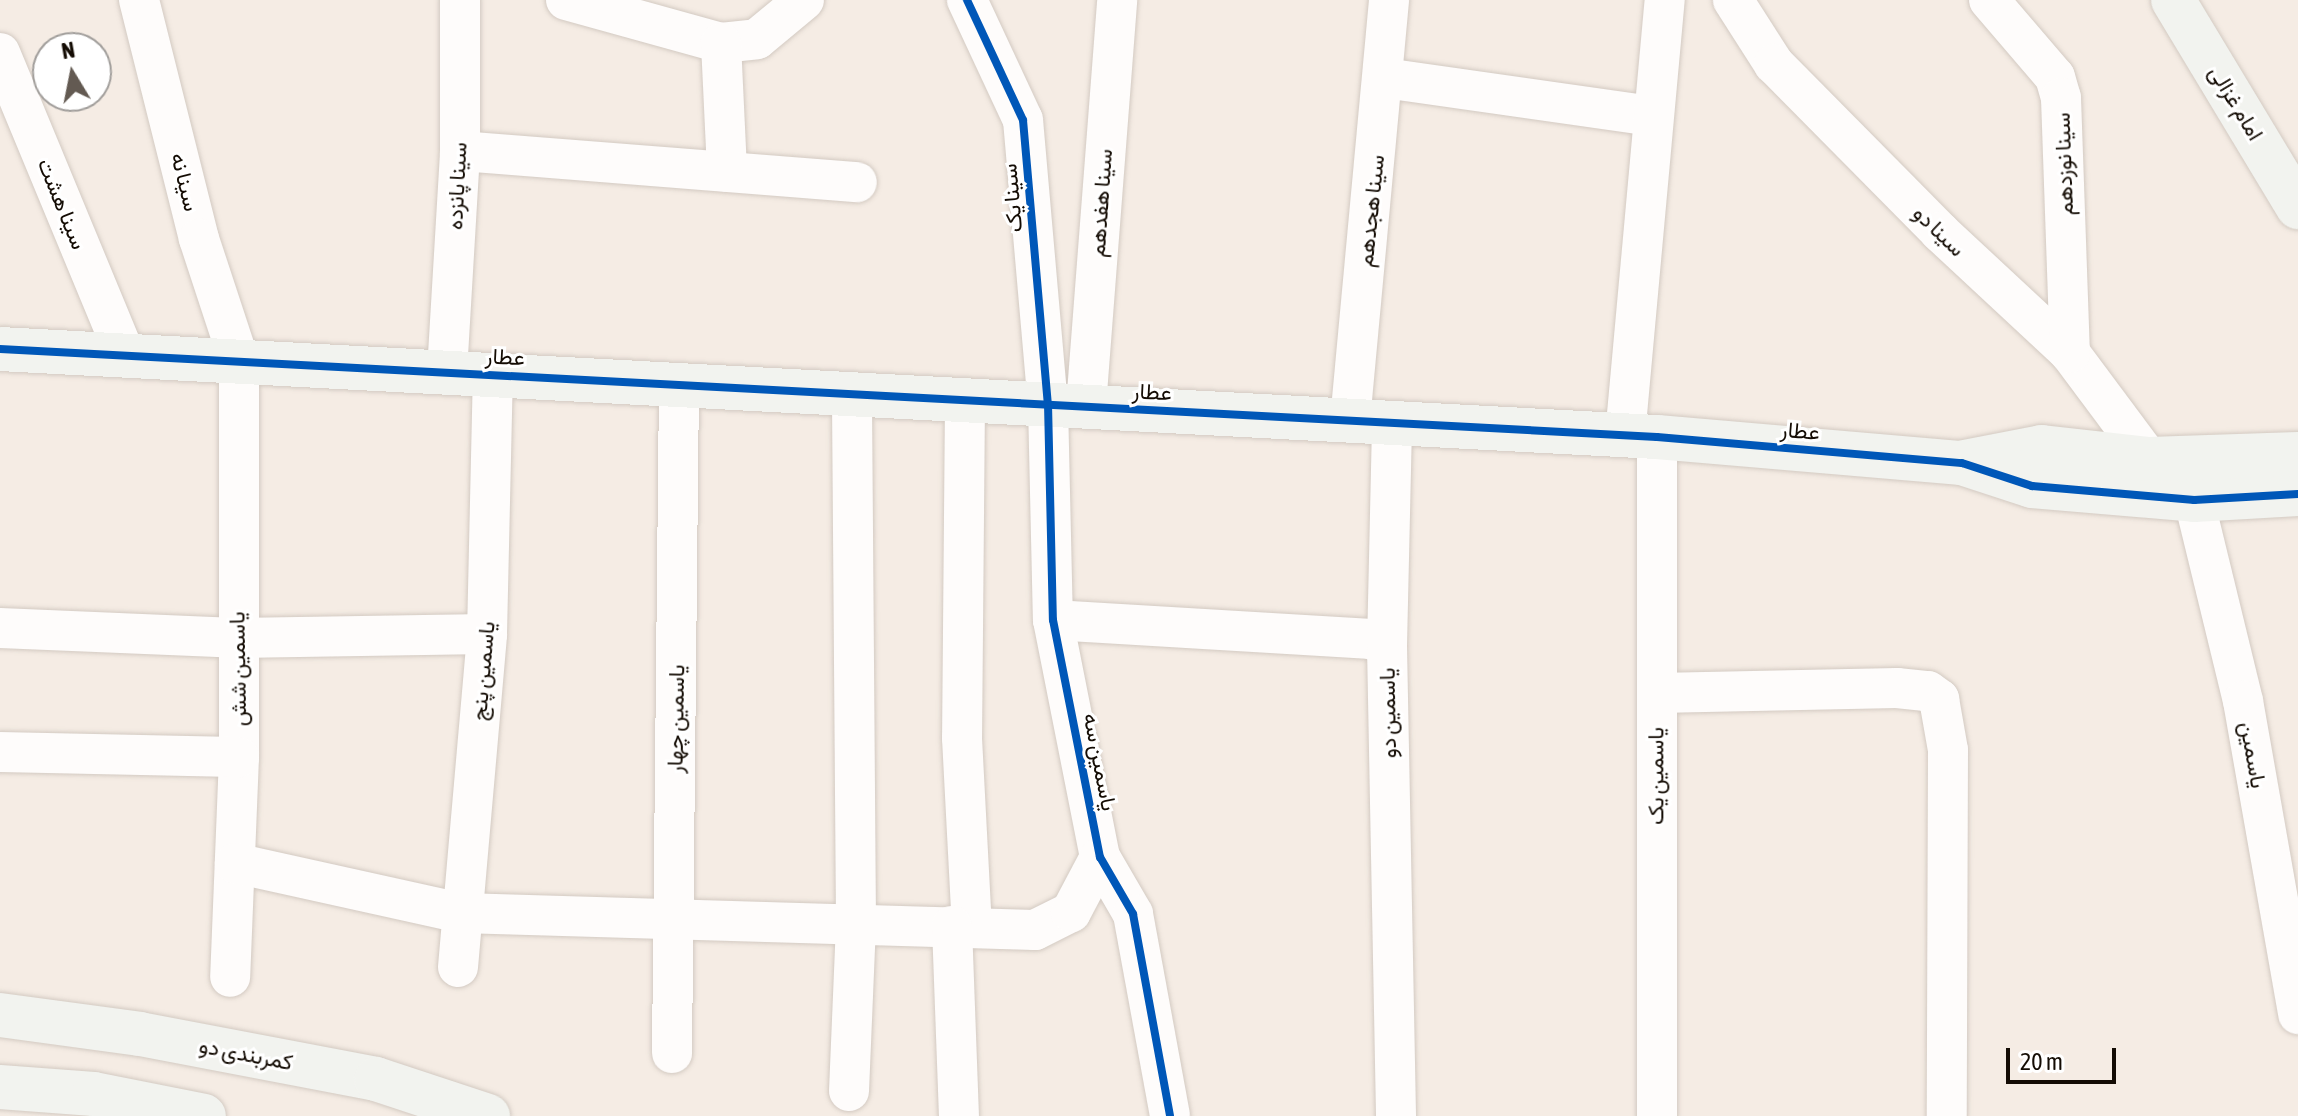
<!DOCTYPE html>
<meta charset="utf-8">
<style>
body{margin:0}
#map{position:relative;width:2298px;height:1116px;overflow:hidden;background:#f5ece4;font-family:"Asap Condensed",Vazirmatn,sans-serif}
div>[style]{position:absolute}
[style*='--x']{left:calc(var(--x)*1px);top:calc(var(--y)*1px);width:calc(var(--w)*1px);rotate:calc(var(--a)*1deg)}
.roads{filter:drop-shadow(0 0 2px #d3cac2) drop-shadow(0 0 2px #d3cac2)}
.street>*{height:40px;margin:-20px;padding:0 20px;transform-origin:20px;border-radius:20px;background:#fefcfb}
.secondary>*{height:44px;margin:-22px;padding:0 22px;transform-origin:22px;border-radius:22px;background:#f2f3ef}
.cycleway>*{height:8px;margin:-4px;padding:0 4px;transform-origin:4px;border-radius:4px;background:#0057b8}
span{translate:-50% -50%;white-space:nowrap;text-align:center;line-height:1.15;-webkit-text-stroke:6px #fff;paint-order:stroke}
.street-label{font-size:22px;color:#140c04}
.north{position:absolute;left:32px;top:32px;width:80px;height:80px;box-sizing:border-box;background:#fff;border:2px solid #a19e9b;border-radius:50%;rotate:350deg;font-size:22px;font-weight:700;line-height:32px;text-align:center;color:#140c04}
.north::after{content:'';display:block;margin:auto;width:28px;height:36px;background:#635a52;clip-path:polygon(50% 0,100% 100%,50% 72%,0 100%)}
.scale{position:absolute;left:2006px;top:1048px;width:110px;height:36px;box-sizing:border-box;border:4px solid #140c04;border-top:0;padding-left:10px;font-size:24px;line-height:28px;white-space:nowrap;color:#140c04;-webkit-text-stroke:6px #fff;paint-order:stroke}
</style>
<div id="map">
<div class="roads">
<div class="street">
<div style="--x:139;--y:0;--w:246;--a:75.9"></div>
<div style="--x:199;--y:239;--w:128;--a:71.8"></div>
<div style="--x:239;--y:361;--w:396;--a:90"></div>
<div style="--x:239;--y:757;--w:220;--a:92.3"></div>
<div style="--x:566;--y:0;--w:161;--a:15.5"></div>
<div style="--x:721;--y:43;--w:36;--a:-6"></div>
<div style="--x:757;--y:39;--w:61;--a:-39.7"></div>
<div style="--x:967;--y:0;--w:132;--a:65"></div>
<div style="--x:1023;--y:120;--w:285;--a:85"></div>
<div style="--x:1048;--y:404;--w:216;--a:88.7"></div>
<div style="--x:1053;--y:620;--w:242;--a:78.8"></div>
<div style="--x:1100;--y:857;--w:66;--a:59.9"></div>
<div style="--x:1133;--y:914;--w:205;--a:79.6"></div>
<div style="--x:1733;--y:0;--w:76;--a:57.4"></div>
<div style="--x:1774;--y:64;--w:236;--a:45.3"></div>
<div style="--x:1940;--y:232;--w:178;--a:42.9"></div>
<div style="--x:2070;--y:353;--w:132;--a:53.3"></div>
<div style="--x:1989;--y:0;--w:101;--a:49.4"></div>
<div style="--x:2055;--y:77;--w:22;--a:74"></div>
<div style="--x:2061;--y:98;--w:255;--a:88"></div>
<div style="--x:721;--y:43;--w:129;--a:87.3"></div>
<div style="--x:0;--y:53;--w:327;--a:67.5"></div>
<div style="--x:1385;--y:78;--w:269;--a:8.1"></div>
<div style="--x:460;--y:151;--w:398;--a:4.5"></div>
<div style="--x:447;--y:372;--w:221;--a:-86.6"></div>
<div style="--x:460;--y:151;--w:151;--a:-90"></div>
<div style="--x:965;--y:401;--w:337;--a:90.5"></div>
<div style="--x:962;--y:738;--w:189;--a:87"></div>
<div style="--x:1086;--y:406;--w:407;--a:-85.6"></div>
<div style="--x:1350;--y:421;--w:423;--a:-84.7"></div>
<div style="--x:1625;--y:436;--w:438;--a:-84.8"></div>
<div style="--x:1657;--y:437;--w:679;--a:90"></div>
<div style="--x:2194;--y:500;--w:207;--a:76.3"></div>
<div style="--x:2243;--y:701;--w:318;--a:80"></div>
<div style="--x:1053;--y:620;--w:319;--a:3.4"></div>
<div style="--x:1371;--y:639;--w:17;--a:24"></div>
<div style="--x:1387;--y:646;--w:470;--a:88.9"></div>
<div style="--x:0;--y:628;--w:236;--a:2.4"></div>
<div style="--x:236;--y:638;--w:251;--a:-0.9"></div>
<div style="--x:1387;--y:646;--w:225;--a:-88.7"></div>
<div style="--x:1657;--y:693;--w:240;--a:-1.2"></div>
<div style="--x:1897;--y:688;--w:31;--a:6"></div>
<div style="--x:1928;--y:691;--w:14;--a:36"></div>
<div style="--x:1939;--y:699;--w:52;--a:80"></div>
<div style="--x:1948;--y:750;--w:366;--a:90.2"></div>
<div style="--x:0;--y:752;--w:239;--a:1.2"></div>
<div style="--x:235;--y:863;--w:231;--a:12.5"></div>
<div style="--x:461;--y:913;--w:574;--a:1.7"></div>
<div style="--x:1035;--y:930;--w:40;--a:-26.6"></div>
<div style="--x:1071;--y:912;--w:62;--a:-62.2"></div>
<div style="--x:952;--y:926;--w:190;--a:87.9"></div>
<div style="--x:458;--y:967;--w:334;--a:-85"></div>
<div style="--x:487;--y:634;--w:259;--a:-88.7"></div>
<div style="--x:672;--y:1053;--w:669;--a:-89.4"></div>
<div style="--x:849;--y:1091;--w:169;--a:-87.6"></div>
<div style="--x:856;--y:922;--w:526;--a:-90.44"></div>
</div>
<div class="secondary">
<div style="--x:2173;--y:0;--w:242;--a:58.9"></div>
<div style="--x:0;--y:349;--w:1659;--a:3.04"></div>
<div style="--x:1657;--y:437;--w:306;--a:4.9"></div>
<div style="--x:1962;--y:463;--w:74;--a:18.2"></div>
<div style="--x:2032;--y:486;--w:163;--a:4.9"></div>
<div style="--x:2194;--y:500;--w:104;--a:-3.3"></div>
<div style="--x:1964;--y:462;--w:79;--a:-10.9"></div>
<div style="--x:2042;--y:447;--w:108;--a:6.4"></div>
<div style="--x:2149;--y:459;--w:149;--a:-1.9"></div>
<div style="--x:0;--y:1015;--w:141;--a:7.7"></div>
<div style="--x:140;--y:1034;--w:240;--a:10.8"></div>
<div style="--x:376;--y:1079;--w:118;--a:18.3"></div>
<div style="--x:0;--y:1087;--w:94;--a:4.3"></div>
<div style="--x:94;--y:1094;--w:112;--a:11.3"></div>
</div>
</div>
<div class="cycleway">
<div style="--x:967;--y:0;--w:132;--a:65"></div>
<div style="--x:1023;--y:120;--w:285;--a:85"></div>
<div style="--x:1048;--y:404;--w:216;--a:88.7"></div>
<div style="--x:1053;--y:620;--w:242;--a:78.8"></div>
<div style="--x:1100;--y:857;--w:66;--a:59.9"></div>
<div style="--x:1133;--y:914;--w:205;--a:79.6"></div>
<div style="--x:0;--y:349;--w:1659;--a:3.04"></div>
<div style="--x:1657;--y:437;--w:306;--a:4.9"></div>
<div style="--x:1962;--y:463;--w:74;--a:18.2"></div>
<div style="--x:2032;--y:486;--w:163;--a:4.9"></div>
<div style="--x:2194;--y:500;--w:104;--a:-3.3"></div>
</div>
<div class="street-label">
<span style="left:2236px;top:103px;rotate:59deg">امام غزالی</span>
<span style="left:2064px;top:164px;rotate:-92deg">سینا نوزدهم</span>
<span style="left:185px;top:182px;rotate:76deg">سینا نه</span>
<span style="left:457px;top:186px;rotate:-87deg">سینا پانزده</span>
<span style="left:1012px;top:198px;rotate:-95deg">سینا یک</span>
<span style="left:1101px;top:203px;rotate:-86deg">سینا هفدهم</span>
<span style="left:62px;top:204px;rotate:68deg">سینا هشت</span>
<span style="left:1371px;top:211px;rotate:-84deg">سینا هجدهم</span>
<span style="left:1939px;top:231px;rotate:44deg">سینا دو</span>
<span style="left:505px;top:357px;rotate:3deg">عطار</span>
<span style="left:1152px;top:392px;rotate:3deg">عطار</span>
<span style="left:1800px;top:431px;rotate:5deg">عطار</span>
<span style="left:238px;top:669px;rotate:-91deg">یاسمین شش</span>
<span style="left:483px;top:671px;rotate:-85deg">یاسمین پنج</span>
<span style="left:1388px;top:713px;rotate:-91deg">یاسمین دو</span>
<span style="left:676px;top:719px;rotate:-89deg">یاسمین چهار</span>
<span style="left:2253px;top:755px;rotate:80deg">یاسمین</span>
<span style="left:1100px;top:762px;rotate:79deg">یاسمین سه</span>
<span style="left:1656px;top:776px;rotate:-90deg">یاسمین یک</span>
<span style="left:246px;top:1054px;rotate:11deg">کمربندی دو</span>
</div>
<div class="north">N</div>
<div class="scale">20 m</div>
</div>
